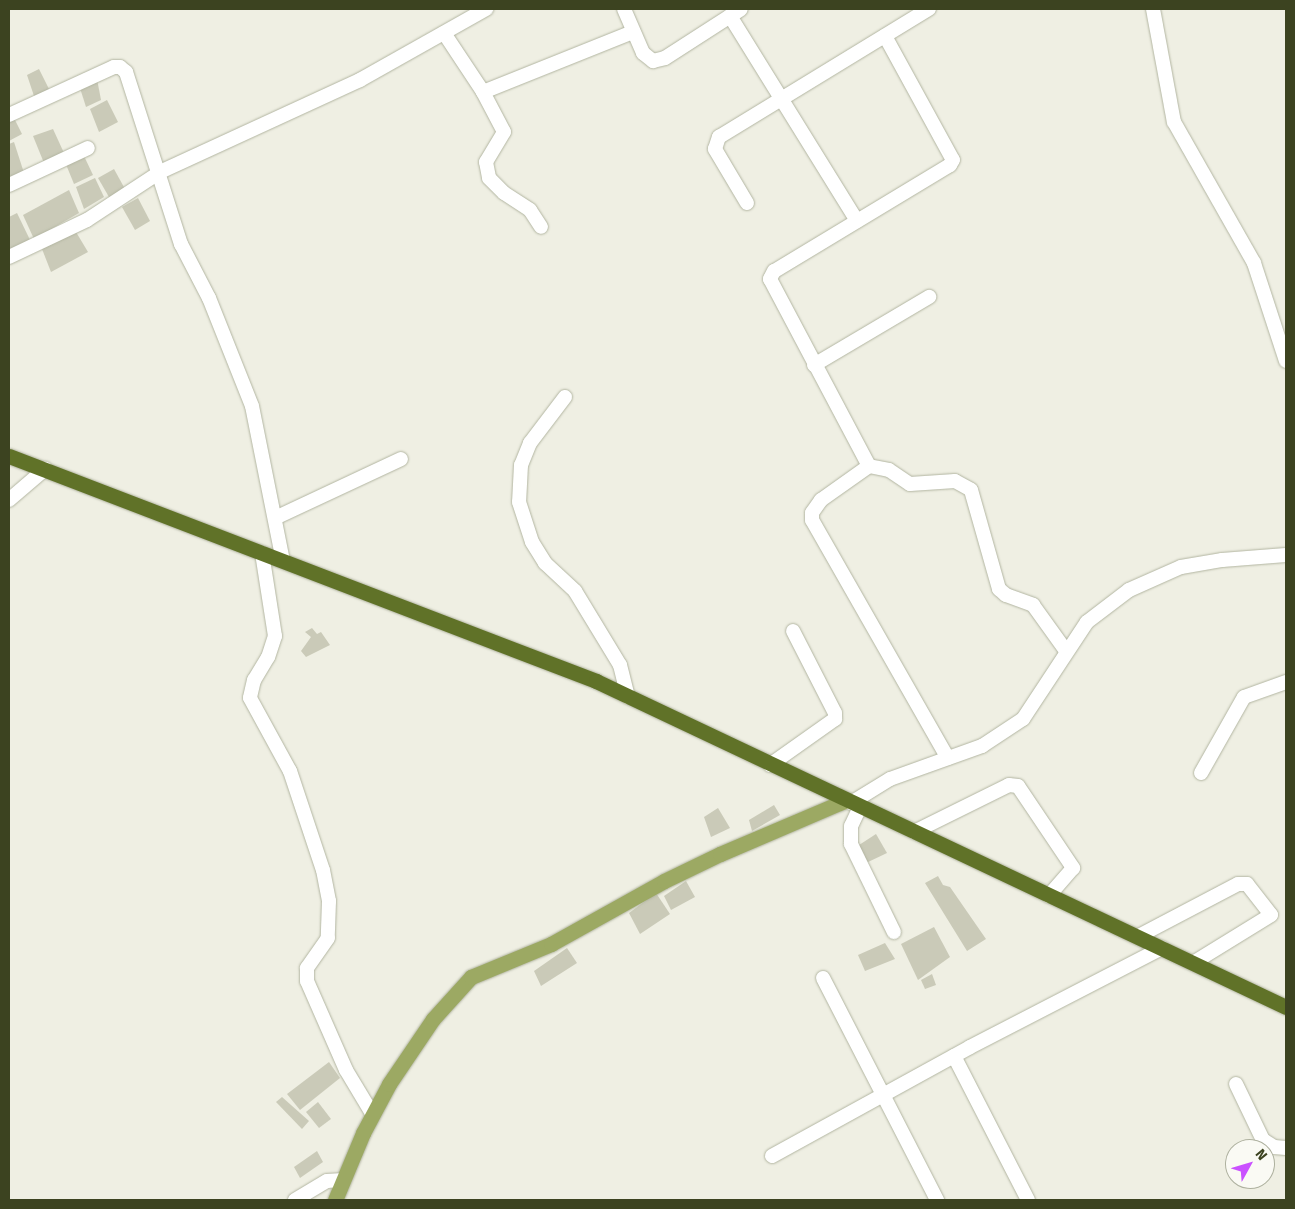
<!DOCTYPE html>
<style>
body{margin:0}
#map{position:relative;width:1295px;height:1209px;overflow:hidden;background:#efefe3;font-family:"Fira Sans",sans-serif}
div>[style]{position:absolute}
[style*='--x']{left:calc(var(--x)*1px);top:calc(var(--y)*1px);width:calc(var(--w)*1px);rotate:calc(var(--a)*1deg)}
.building>*{inset:0;background:#cacab8}
.roads{filter:drop-shadow(0 0 1px #b2b5a1) drop-shadow(0 0 1px #b2b5a1)}
.minor>*{height:14px;margin:-7px;padding:0 7px;transform-origin:7px;border-radius:7px;background:#fff}
.major>*{height:15px;margin:-7.5px;padding:0 7.5px;transform-origin:7.5px;border-radius:7.5px;background:#9ca963}
.highway>*{height:15px;margin:-7.5px;padding:0 7.5px;transform-origin:7.5px;border-radius:7.5px;background:#607228}
span{translate:-50% -50%;white-space:nowrap;text-align:center;line-height:1.15;-webkit-text-stroke:4.5px #fafaf4;paint-order:stroke}
.frame{position:absolute;inset:0;border:10px solid #3c4320;pointer-events:none}
.north{position:absolute;left:1225px;top:1139px;width:50px;height:50px;box-sizing:border-box;background:#fafaf4;border:1px solid #aeb19f;border-radius:50%;rotate:51deg;font-size:14px;font-weight:700;line-height:20px;text-align:center;color:#3c4320}
.north::after{content:'';display:block;margin:auto;width:18px;height:22px;background:#ca51ff;clip-path:polygon(50% 0,100% 100%,50% 72%,0 100%)}
</style>
<div id="map">
<div class="building">
<div style="clip-path:polygon(39px 69px,50px 91px,35px 99px,27px 75px)"></div>
<div style="clip-path:polygon(97px 79px,101px 100px,86px 107px,80px 88px)"></div>
<div style="clip-path:polygon(107px 100px,118px 122px,99px 132px,90px 109px)"></div>
<div style="clip-path:polygon(13px 116px,22px 134px,9px 141px,9px 119px)"></div>
<div style="clip-path:polygon(53px 129px,64px 153px,44px 163px,33px 136px)"></div>
<div style="clip-path:polygon(14px 142px,25px 176px,9px 184px,9px 144px)"></div>
<div style="clip-path:polygon(84px 156px,93px 175px,74px 184px,65px 162px)"></div>
<div style="clip-path:polygon(114px 169px,125px 189px,109px 197px,98px 178px)"></div>
<div style="clip-path:polygon(95px 178px,104px 197px,84px 209px,76px 187px)"></div>
<div style="clip-path:polygon(69px 190px,79px 213px,34px 239px,23px 215px)"></div>
<div style="clip-path:polygon(138px 198px,150px 221px,135px 230px,122px 207px)"></div>
<div style="clip-path:polygon(17px 213px,31px 242px,9px 253px,9px 217px)"></div>
<div style="clip-path:polygon(76px 232px,88px 252px,51px 272px,42px 249px)"></div>
<div style="clip-path:polygon(312px 628px,317px 634px,321px 632px,330px 645px,306px 657px,301px 651px,311px 637px,305px 632px)"></div>
<div style="clip-path:polygon(774px 805px,780px 815px,752px 831px,749px 820px)"></div>
<div style="clip-path:polygon(718px 808px,730px 828px,711px 837px,704px 817px)"></div>
<div style="clip-path:polygon(876px 834px,887px 853px,866px 863px,856px 847px)"></div>
<div style="clip-path:polygon(938px 876px,943px 885px,950px 887px,986px 939px,967px 951px,925px 883px)"></div>
<div style="clip-path:polygon(686px 881px,695px 897px,671px 910px,664px 896px)"></div>
<div style="clip-path:polygon(656px 893px,670px 914px,640px 934px,629px 913px)"></div>
<div style="clip-path:polygon(934px 927px,950px 957px,918px 980px,901px 944px)"></div>
<div style="clip-path:polygon(885px 943px,895px 959px,865px 971px,858px 955px)"></div>
<div style="clip-path:polygon(567px 948px,577px 963px,541px 986px,534px 971px)"></div>
<div style="clip-path:polygon(932px 974px,936px 985px,925px 989px,921px 980px)"></div>
<div style="clip-path:polygon(329px 1062px,340px 1078px,300px 1110px,287px 1094px)"></div>
<div style="clip-path:polygon(282px 1097px,309px 1121px,302px 1129px,276px 1102px)"></div>
<div style="clip-path:polygon(318px 1102px,331px 1119px,319px 1128px,306px 1112px)"></div>
<div style="clip-path:polygon(317px 1151px,323px 1162px,300px 1178px,294px 1167px)"></div>
</div>
<div class="roads">
<div class="minor">
<div style="--x:624;--y:9;--w:48;--a:66.6"></div>
<div style="--x:643;--y:53;--w:13;--a:39"></div>
<div style="--x:653;--y:61;--w:12;--a:-14"></div>
<div style="--x:665;--y:58;--w:90;--a:-32.8"></div>
<div style="--x:1153;--y:9;--w:115;--a:79.5"></div>
<div style="--x:1174;--y:122;--w:162;--a:60.4"></div>
<div style="--x:1254;--y:263;--w:103;--a:71.9"></div>
<div style="--x:730;--y:16;--w:241;--a:58.2"></div>
<div style="--x:444;--y:33;--w:71;--a:56.5"></div>
<div style="--x:483;--y:92;--w:162;--a:-21.8"></div>
<div style="--x:885;--y:36;--w:141;--a:61.3"></div>
<div style="--x:953;--y:160;--w:6;--a:121"></div>
<div style="--x:950;--y:165;--w:205;--a:148.9"></div>
<div style="--x:774;--y:271;--w:9;--a:117"></div>
<div style="--x:770;--y:279;--w:212;--a:62.1"></div>
<div style="--x:869;--y:466;--w:59;--a:144.7"></div>
<div style="--x:821;--y:500;--w:16;--a:125"></div>
<div style="--x:812;--y:513;--w:7;--a:90"></div>
<div style="--x:812;--y:520;--w:274;--a:60.3"></div>
<div style="--x:483;--y:92;--w:45;--a:62.3"></div>
<div style="--x:504;--y:132;--w:35;--a:121"></div>
<div style="--x:486;--y:162;--w:16;--a:79"></div>
<div style="--x:489;--y:178;--w:21;--a:45"></div>
<div style="--x:504;--y:193;--w:31;--a:33"></div>
<div style="--x:530;--y:210;--w:20;--a:57"></div>
<div style="--x:9;--y:115;--w:115;--a:-24.6"></div>
<div style="--x:114;--y:67;--w:6;--a:0"></div>
<div style="--x:120;--y:67;--w:8;--a:40"></div>
<div style="--x:126;--y:72;--w:181;--a:72.3"></div>
<div style="--x:181;--y:244;--w:61;--a:62.6"></div>
<div style="--x:209;--y:298;--w:116;--a:68.3"></div>
<div style="--x:252;--y:406;--w:158;--a:78.7"></div>
<div style="--x:9;--y:185;--w:87;--a:-25.1"></div>
<div style="--x:747;--y:203;--w:63;--a:-120.7"></div>
<div style="--x:715;--y:149;--w:13;--a:-72"></div>
<div style="--x:719;--y:137;--w:246;--a:-31.4"></div>
<div style="--x:9;--y:257;--w:86;--a:-25.4"></div>
<div style="--x:87;--y:220;--w:87;--a:-33.3"></div>
<div style="--x:160;--y:172;--w:220;--a:-24.7"></div>
<div style="--x:360;--y:80;--w:145;--a:-29.4"></div>
<div style="--x:814;--y:365;--w:134;--a:-30.6"></div>
<div style="--x:565;--y:397;--w:58;--a:127.3"></div>
<div style="--x:530;--y:443;--w:24;--a:112"></div>
<div style="--x:521;--y:465;--w:37;--a:93"></div>
<div style="--x:519;--y:502;--w:42;--a:72"></div>
<div style="--x:532;--y:542;--w:25;--a:58"></div>
<div style="--x:545;--y:563;--w:41;--a:43"></div>
<div style="--x:575;--y:591;--w:87;--a:58.7"></div>
<div style="--x:620;--y:665;--w:33;--a:76"></div>
<div style="--x:869;--y:466;--w:20;--a:11"></div>
<div style="--x:889;--y:470;--w:25;--a:34"></div>
<div style="--x:910;--y:484;--w:45;--a:-3.8"></div>
<div style="--x:955;--y:481;--w:18;--a:29"></div>
<div style="--x:971;--y:490;--w:103;--a:74.2"></div>
<div style="--x:999;--y:589;--w:9;--a:41"></div>
<div style="--x:1006;--y:595;--w:29;--a:20"></div>
<div style="--x:1033;--y:605;--w:57;--a:54.3"></div>
<div style="--x:9;--y:500;--w:48;--a:-40.7"></div>
<div style="--x:275;--y:518;--w:139;--a:-25.1"></div>
<div style="--x:262;--y:553;--w:84;--a:81.1"></div>
<div style="--x:275;--y:636;--w:22;--a:108"></div>
<div style="--x:268;--y:657;--w:27;--a:121"></div>
<div style="--x:254;--y:680;--w:18;--a:103"></div>
<div style="--x:250;--y:698;--w:83;--a:61.3"></div>
<div style="--x:290;--y:771;--w:104;--a:71.6"></div>
<div style="--x:323;--y:870;--w:32;--a:79"></div>
<div style="--x:329;--y:901;--w:37;--a:92"></div>
<div style="--x:328;--y:938;--w:37;--a:125"></div>
<div style="--x:307;--y:968;--w:13;--a:90"></div>
<div style="--x:307;--y:981;--w:97;--a:66.3"></div>
<div style="--x:346;--y:1070;--w:52;--a:59"></div>
<div style="--x:770;--y:765;--w:80;--a:-35.3"></div>
<div style="--x:835;--y:719;--w:6;--a:-90"></div>
<div style="--x:835;--y:713;--w:92;--a:-117.1"></div>
<div style="--x:1201;--y:773;--w:87;--a:-60.5"></div>
<div style="--x:1244;--y:697;--w:45;--a:-19.7"></div>
<div style="--x:851;--y:803;--w:46;--a:-31.6"></div>
<div style="--x:890;--y:779;--w:98;--a:-19.7"></div>
<div style="--x:982;--y:746;--w:49;--a:-33.4"></div>
<div style="--x:1023;--y:719;--w:116;--a:-56.6"></div>
<div style="--x:1087;--y:622;--w:53;--a:-37.3"></div>
<div style="--x:1129;--y:590;--w:57;--a:-23.9"></div>
<div style="--x:1181;--y:567;--w:42;--a:-9.7"></div>
<div style="--x:1222;--y:560;--w:64;--a:-4.5"></div>
<div style="--x:860;--y:807;--w:21;--a:115"></div>
<div style="--x:851;--y:826;--w:18;--a:90"></div>
<div style="--x:851;--y:844;--w:98;--a:64"></div>
<div style="--x:914;--y:832;--w:106;--a:-26.3"></div>
<div style="--x:1009;--y:785;--w:9;--a:6"></div>
<div style="--x:1018;--y:786;--w:99;--a:56.1"></div>
<div style="--x:1073;--y:868;--w:37;--a:131"></div>
<div style="--x:1137;--y:937;--w:114;--a:-27.7"></div>
<div style="--x:1238;--y:884;--w:9;--a:0"></div>
<div style="--x:1247;--y:884;--w:39;--a:52"></div>
<div style="--x:1271;--y:915;--w:92;--a:148.4"></div>
<div style="--x:823;--y:978;--w:250;--a:62.8"></div>
<div style="--x:954;--y:1056;--w:162;--a:62.8"></div>
<div style="--x:1236;--y:1084;--w:62;--a:64.3"></div>
<div style="--x:1263;--y:1140;--w:13;--a:32"></div>
<div style="--x:1274;--y:1147;--w:12;--a:5"></div>
<div style="--x:772;--y:1156;--w:226;--a:-28.8"></div>
<div style="--x:970;--y:1047;--w:216;--a:-27.3"></div>
<div style="--x:295;--y:1200;--w:37;--a:-31"></div>
<div style="--x:327;--y:1181;--w:16;--a:-4"></div>
</div>
<div class="major">
<div style="--x:335;--y:1200;--w:73;--a:-67.3"></div>
<div style="--x:363;--y:1133;--w:55;--a:-62"></div>
<div style="--x:389;--y:1084;--w:78;--a:-55.9"></div>
<div style="--x:433;--y:1019;--w:57;--a:-47.9"></div>
<div style="--x:471;--y:977;--w:87;--a:-22.4"></div>
<div style="--x:551;--y:944;--w:129;--a:-29.1"></div>
<div style="--x:664;--y:881;--w:62;--a:-25.7"></div>
<div style="--x:720;--y:854;--w:135;--a:-23.1"></div>
</div>
<div class="highway">
<div style="--x:9;--y:456;--w:629;--a:20.97"></div>
<div style="--x:596;--y:681;--w:763;--a:25.29"></div>
</div>
</div>
<div class="frame"></div>
<div class="north">N</div>
</div>
